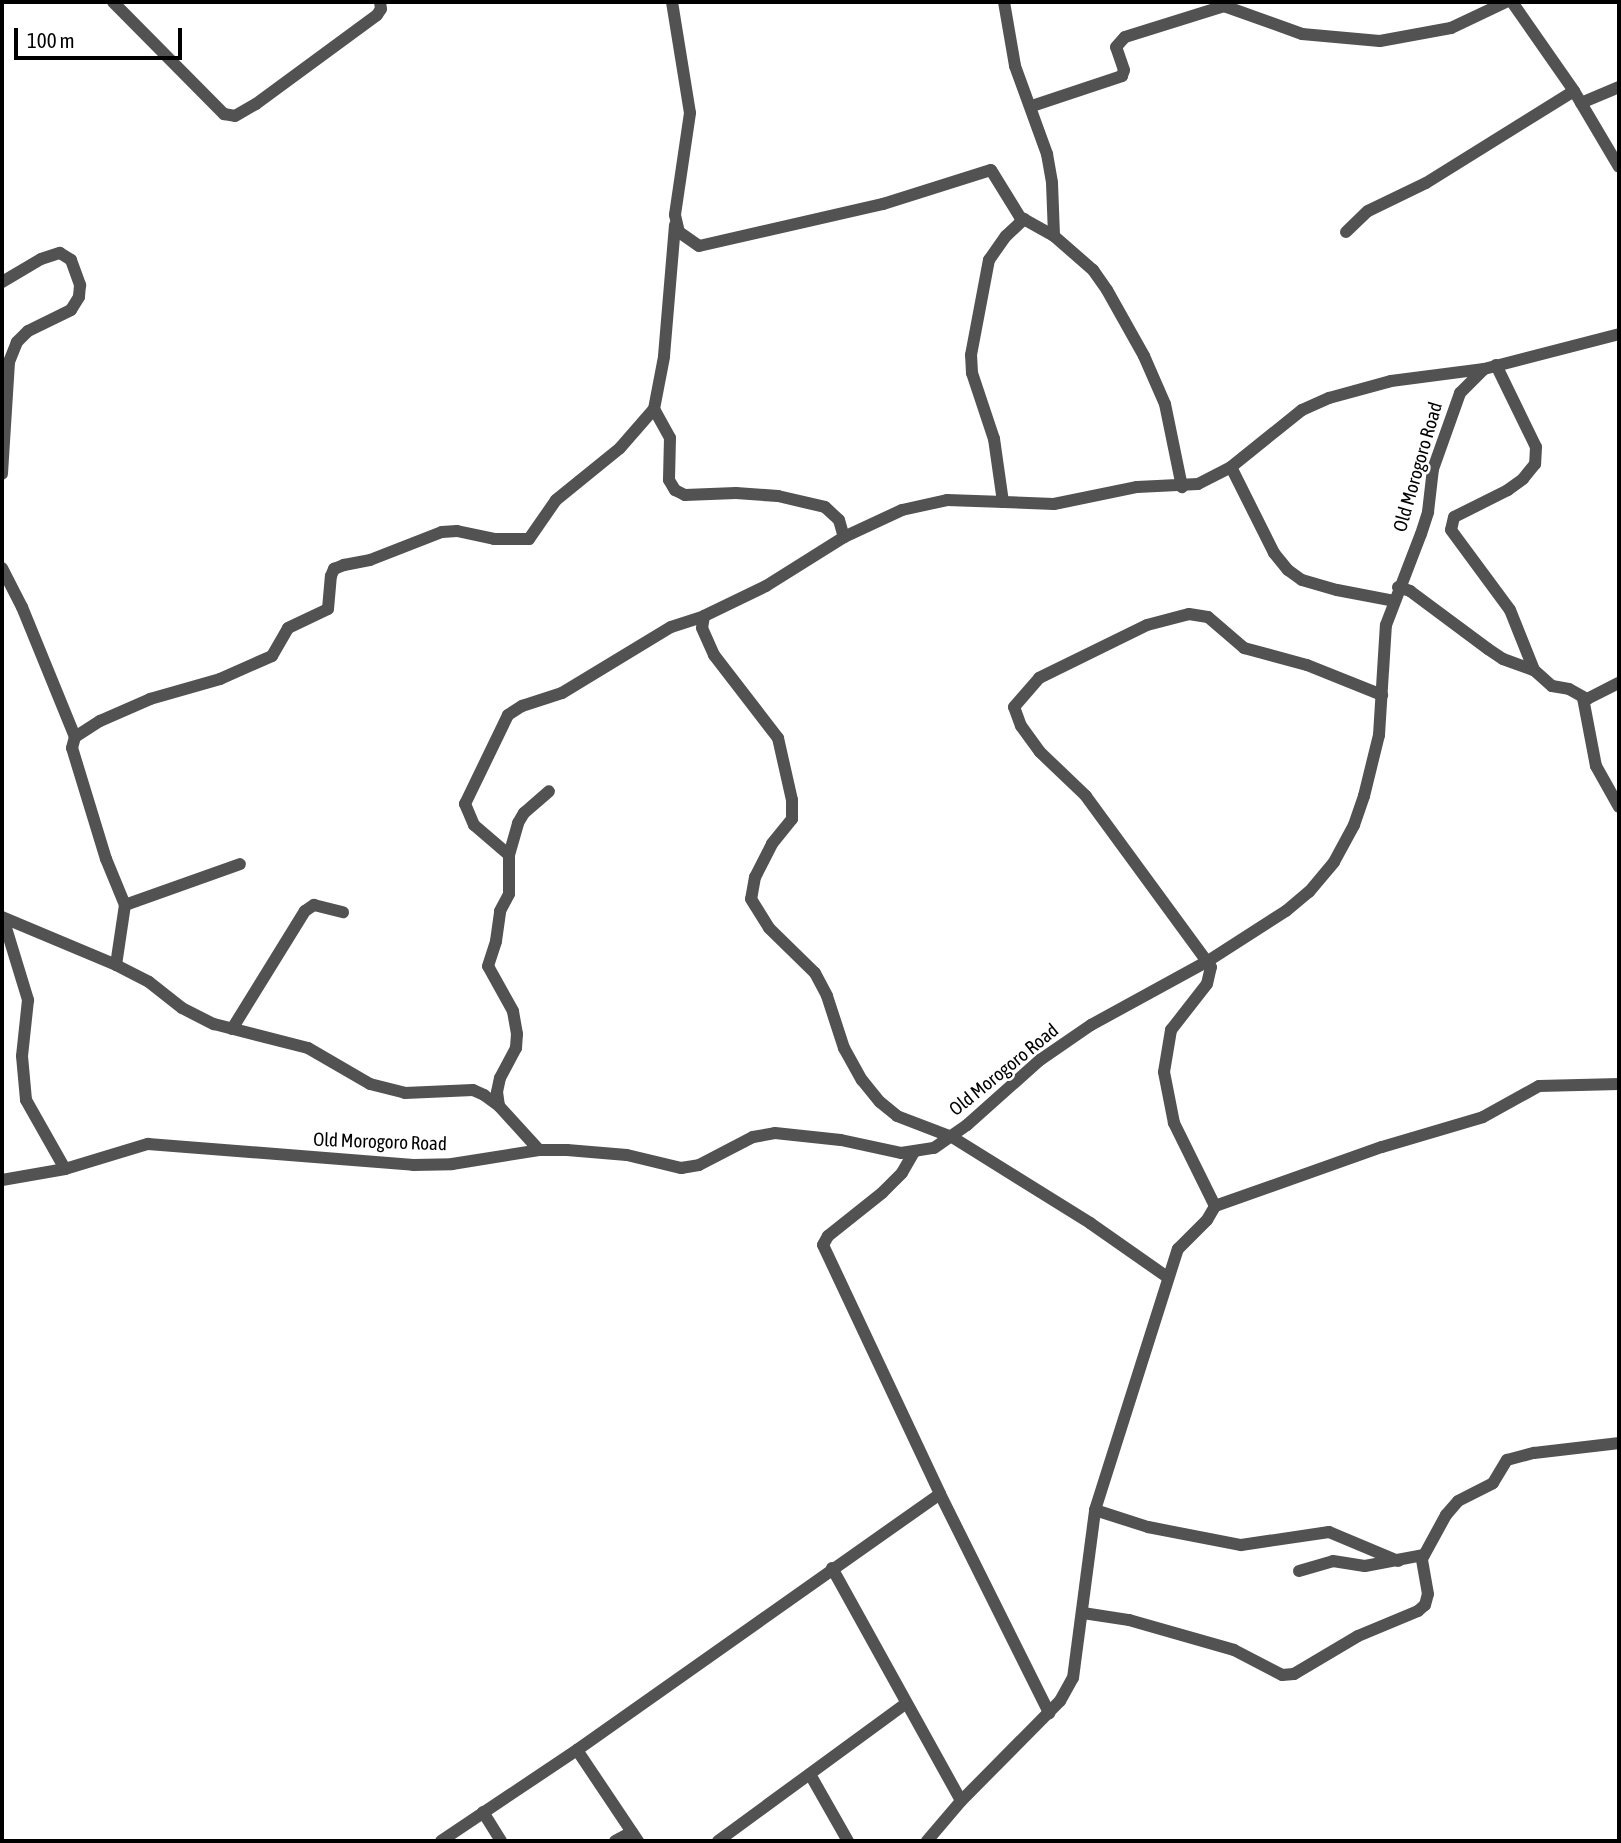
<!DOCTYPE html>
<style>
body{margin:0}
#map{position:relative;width:1621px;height:1843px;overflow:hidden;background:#fff;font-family:"Asap Condensed",sans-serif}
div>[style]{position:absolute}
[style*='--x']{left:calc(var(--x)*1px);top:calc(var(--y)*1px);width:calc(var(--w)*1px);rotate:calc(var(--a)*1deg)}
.minor>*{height:12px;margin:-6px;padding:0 6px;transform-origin:6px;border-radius:6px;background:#525252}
span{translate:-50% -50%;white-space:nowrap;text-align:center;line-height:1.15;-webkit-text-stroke:5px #fff;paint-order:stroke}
.street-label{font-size:19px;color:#000}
.frame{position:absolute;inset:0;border:4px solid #000;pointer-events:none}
.scale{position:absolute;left:14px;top:28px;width:168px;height:32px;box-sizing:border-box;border:4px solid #000;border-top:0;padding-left:9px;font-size:21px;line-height:24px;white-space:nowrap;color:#000;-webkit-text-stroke:5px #fff;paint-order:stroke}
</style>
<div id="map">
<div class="minor">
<div style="--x:113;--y:2;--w:158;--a:45.3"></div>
<div style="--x:224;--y:114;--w:11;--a:10"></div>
<div style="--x:235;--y:116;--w:24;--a:-30"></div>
<div style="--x:256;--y:104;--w:150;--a:-36.3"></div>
<div style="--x:377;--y:15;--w:7;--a:-56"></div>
<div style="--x:381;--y:9;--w:7;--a:-98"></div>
<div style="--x:672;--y:2;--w:112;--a:80.8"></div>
<div style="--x:690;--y:113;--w:103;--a:98.4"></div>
<div style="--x:675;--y:215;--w:17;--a:77"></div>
<div style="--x:679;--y:232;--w:24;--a:35"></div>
<div style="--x:699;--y:246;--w:189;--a:-12.9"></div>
<div style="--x:883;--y:204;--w:113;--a:-17.5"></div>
<div style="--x:991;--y:170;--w:55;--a:58.3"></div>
<div style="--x:1020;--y:217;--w:39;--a:29"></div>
<div style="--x:1054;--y:236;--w:52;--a:41.1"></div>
<div style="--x:1093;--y:270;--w:24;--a:55"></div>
<div style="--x:1107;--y:290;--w:76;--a:60.7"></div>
<div style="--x:1144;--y:356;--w:52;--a:66.4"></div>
<div style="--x:1165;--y:404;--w:85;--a:78.4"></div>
<div style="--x:1004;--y:2;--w:65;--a:80.2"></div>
<div style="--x:1015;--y:66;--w:94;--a:70"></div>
<div style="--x:1047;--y:154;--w:29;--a:80"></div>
<div style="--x:1052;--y:183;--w:53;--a:87.8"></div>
<div style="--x:1512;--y:2;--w:108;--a:55.1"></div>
<div style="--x:1574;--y:91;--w:88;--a:59.4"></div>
<div style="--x:1581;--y:103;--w:41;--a:-22.8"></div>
<div style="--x:1032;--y:106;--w:95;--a:-18.4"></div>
<div style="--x:1122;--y:76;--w:6;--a:-72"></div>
<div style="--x:1124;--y:70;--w:24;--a:-109"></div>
<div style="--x:1116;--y:47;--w:13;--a:-48"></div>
<div style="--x:1125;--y:37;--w:104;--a:-17.4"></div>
<div style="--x:1224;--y:6;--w:83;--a:19.7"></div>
<div style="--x:1302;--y:34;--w:78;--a:5.1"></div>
<div style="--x:1380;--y:41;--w:72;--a:-10.4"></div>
<div style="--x:1451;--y:28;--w:61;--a:-25.3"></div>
<div style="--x:675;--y:225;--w:132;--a:94.8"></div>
<div style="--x:664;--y:357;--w:53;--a:100.9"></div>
<div style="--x:654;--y:409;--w:33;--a:61"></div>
<div style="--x:670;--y:438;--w:42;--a:91.4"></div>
<div style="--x:669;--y:480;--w:12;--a:59"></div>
<div style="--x:675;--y:490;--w:11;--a:27"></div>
<div style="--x:685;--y:495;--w:51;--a:-2.2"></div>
<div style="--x:736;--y:493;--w:42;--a:4.1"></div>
<div style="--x:778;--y:496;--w:48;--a:13.2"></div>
<div style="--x:825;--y:507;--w:19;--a:43"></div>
<div style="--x:839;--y:520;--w:18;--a:74"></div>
<div style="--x:1346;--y:232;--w:30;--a:-44"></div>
<div style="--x:1368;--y:211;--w:64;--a:-25.8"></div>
<div style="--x:1426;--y:183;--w:174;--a:-31.9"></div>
<div style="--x:2;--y:282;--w:45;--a:-30.5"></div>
<div style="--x:41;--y:259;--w:20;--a:-18"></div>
<div style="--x:60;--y:253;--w:13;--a:32"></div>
<div style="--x:71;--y:260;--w:27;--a:70"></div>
<div style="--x:80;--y:285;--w:12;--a:95"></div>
<div style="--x:79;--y:297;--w:15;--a:122"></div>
<div style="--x:71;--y:310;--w:48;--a:154"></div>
<div style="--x:28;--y:331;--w:16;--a:135"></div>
<div style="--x:17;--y:342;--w:22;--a:112"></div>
<div style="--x:9;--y:362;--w:112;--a:93.6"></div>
<div style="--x:1496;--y:365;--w:91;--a:64"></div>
<div style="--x:1536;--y:447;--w:17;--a:93"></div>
<div style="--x:1535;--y:464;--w:19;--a:129"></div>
<div style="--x:1523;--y:479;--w:19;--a:144"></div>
<div style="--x:1508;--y:490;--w:60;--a:153.4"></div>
<div style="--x:1454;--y:517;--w:13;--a:103"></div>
<div style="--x:1451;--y:530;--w:99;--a:53.6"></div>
<div style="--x:1510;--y:610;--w:65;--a:68.2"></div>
<div style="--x:1231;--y:467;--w:96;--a:63.4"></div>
<div style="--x:1274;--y:553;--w:22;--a:51"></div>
<div style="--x:1288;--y:570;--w:17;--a:36"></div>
<div style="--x:1302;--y:580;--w:36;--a:16"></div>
<div style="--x:1337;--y:590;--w:58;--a:10.9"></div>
<div style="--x:1003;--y:502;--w:64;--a:-98.1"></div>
<div style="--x:994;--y:439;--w:70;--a:-108.4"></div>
<div style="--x:972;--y:373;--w:18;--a:-93"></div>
<div style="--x:971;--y:355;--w:97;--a:-79.3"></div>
<div style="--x:989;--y:260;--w:29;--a:-55"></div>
<div style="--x:1006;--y:236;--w:25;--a:-43"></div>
<div style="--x:2;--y:568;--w:44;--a:62.9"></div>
<div style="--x:22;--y:607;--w:140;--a:67.8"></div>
<div style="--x:1398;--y:587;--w:13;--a:18"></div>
<div style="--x:1410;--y:591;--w:97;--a:36.6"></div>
<div style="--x:1488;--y:649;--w:18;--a:34"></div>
<div style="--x:1503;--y:659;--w:33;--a:20"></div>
<div style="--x:1534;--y:670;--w:24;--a:42"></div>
<div style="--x:1552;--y:686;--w:17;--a:10"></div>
<div style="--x:1569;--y:689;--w:21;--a:29"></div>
<div style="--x:1587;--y:699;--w:36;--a:-27"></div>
<div style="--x:704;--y:616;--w:12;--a:99"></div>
<div style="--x:702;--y:628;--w:30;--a:66"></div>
<div style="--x:714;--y:655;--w:105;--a:52.4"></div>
<div style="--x:778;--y:738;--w:64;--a:77.3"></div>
<div style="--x:792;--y:800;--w:19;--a:90"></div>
<div style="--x:792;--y:819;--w:32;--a:129"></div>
<div style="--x:772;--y:844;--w:37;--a:117"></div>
<div style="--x:755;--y:877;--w:22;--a:100"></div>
<div style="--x:751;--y:899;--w:34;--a:58"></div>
<div style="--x:769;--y:928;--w:64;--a:44.4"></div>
<div style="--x:815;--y:973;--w:26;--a:62"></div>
<div style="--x:827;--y:996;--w:55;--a:71.9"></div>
<div style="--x:844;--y:1048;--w:37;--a:61"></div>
<div style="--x:862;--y:1080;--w:28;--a:51"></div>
<div style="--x:880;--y:1102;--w:22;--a:39"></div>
<div style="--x:897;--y:1116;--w:59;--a:20.9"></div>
<div style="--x:952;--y:1137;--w:163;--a:31.9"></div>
<div style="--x:1090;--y:1223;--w:94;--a:35"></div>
<div style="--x:1583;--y:698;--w:69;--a:79.2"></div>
<div style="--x:1596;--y:766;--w:47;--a:60.7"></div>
<div style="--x:509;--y:855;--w:46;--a:-139.4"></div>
<div style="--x:474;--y:825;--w:23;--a:-113"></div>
<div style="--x:465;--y:804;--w:99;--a:-64.2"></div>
<div style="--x:508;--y:715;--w:17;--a:-33"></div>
<div style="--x:522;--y:706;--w:42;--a:-18"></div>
<div style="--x:562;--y:693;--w:127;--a:-31.2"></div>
<div style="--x:671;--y:627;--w:35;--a:-18"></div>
<div style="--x:704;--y:616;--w:69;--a:-25.8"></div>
<div style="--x:766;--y:586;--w:92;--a:-32.1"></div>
<div style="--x:844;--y:537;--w:64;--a:-25"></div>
<div style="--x:902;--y:510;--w:46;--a:-12.5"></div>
<div style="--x:947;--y:500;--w:107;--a:2.1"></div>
<div style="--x:1054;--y:504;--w:85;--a:-11.6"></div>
<div style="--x:1137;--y:487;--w:61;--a:-2.8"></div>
<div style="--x:1198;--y:484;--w:37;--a:-27"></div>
<div style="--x:1231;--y:467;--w:91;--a:-38.8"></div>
<div style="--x:1302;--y:410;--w:30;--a:-24"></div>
<div style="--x:1329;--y:398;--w:64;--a:-15.3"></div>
<div style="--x:1391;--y:381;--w:94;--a:-7.4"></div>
<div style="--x:125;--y:905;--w:122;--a:-19.6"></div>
<div style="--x:2;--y:917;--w:124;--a:22.8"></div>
<div style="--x:116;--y:965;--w:37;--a:27"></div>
<div style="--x:149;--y:982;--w:42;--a:38.2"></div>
<div style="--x:182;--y:1008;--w:36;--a:27"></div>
<div style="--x:214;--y:1024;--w:97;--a:14.3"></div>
<div style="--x:308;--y:1048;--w:72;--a:30.1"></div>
<div style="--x:370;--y:1084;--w:36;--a:14"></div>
<div style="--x:405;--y:1093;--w:68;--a:-2.5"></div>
<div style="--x:473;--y:1090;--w:12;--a:24"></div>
<div style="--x:484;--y:1095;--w:19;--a:36"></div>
<div style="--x:499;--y:1106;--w:59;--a:47.7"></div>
<div style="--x:3;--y:918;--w:86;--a:73"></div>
<div style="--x:28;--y:1000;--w:56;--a:96.1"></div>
<div style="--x:22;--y:1056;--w:44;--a:84.8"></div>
<div style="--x:26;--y:1100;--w:79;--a:60.5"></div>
<div style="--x:116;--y:965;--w:61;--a:-81.5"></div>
<div style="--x:125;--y:905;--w:50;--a:-112.4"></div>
<div style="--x:106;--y:859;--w:116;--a:-107"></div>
<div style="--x:72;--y:748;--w:11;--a:-75"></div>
<div style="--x:75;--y:737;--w:30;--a:-33"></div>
<div style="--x:100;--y:721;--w:55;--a:-23.7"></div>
<div style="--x:150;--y:699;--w:73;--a:-15.9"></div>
<div style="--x:220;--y:679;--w:57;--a:-23.9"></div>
<div style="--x:272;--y:656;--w:32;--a:-60"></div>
<div style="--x:288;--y:628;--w:44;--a:-25.4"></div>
<div style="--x:328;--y:609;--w:33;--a:-85"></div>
<div style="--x:331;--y:576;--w:8;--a:-67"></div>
<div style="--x:334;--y:569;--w:11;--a:-22"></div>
<div style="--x:344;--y:565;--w:26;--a:-11"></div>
<div style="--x:370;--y:560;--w:77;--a:-21.3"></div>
<div style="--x:442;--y:532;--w:15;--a:-4"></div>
<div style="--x:457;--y:531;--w:38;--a:12"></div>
<div style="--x:494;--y:539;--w:35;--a:0"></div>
<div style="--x:529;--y:539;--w:47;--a:-55.3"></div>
<div style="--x:556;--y:500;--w:82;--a:-39.1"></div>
<div style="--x:620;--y:448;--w:52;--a:-48.9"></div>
<div style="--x:232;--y:1029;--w:139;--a:-58.3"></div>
<div style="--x:305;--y:911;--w:11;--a:-34"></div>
<div style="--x:314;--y:905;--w:30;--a:14"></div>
<div style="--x:499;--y:1106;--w:14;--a:-98"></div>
<div style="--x:497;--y:1092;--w:14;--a:-78"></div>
<div style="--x:500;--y:1078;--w:34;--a:-62"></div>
<div style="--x:516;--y:1048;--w:14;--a:-86"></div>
<div style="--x:517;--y:1034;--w:23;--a:-100"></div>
<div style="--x:513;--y:1011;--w:51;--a:-119.1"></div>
<div style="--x:488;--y:966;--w:26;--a:-72"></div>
<div style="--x:496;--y:941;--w:30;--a:-82"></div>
<div style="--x:500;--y:911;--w:19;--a:-62"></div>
<div style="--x:509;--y:894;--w:39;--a:-90"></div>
<div style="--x:509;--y:855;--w:33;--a:-74"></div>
<div style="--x:518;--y:823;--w:12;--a:-59"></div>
<div style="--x:524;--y:813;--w:33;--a:-41"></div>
<div style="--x:914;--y:1152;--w:24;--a:120"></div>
<div style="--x:902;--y:1173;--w:28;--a:135"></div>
<div style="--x:882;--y:1193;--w:69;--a:141.5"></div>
<div style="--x:828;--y:1236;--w:10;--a:119"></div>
<div style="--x:823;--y:1245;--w:275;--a:64.8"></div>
<div style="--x:940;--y:1494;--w:245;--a:63.5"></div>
<div style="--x:2;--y:1180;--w:64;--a:-9.9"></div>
<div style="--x:65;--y:1169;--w:87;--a:-16.8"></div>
<div style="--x:148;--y:1144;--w:266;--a:4.5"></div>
<div style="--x:413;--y:1165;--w:39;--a:-1"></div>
<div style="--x:452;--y:1164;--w:88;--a:-9.1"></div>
<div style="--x:539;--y:1150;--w:28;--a:0"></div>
<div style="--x:567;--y:1150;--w:60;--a:4.8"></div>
<div style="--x:627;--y:1155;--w:56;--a:13.5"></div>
<div style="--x:681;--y:1168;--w:18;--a:-9"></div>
<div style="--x:699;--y:1165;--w:61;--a:-27.4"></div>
<div style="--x:753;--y:1137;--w:22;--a:-10"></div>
<div style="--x:775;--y:1133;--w:66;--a:6.1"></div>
<div style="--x:841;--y:1140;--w:61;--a:12.2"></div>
<div style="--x:901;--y:1153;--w:33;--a:-9"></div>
<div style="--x:934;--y:1148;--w:40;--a:-34.9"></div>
<div style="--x:967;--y:1125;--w:98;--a:-41.7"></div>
<div style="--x:1040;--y:1060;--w:62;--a:-34.5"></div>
<div style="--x:1091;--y:1025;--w:133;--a:-28.7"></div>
<div style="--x:1208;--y:961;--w:93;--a:-32.7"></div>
<div style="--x:1286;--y:911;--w:30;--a:-40"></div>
<div style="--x:1309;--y:892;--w:39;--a:-50"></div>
<div style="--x:1334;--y:862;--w:42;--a:-61.6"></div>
<div style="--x:1354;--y:825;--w:31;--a:-71"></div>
<div style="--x:1364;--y:796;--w:63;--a:-76.2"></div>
<div style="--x:1379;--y:735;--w:110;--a:-86.4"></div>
<div style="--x:1386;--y:625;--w:97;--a:-69"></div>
<div style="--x:1421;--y:534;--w:23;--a:-72"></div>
<div style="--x:1428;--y:512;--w:43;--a:-83.4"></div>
<div style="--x:1433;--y:469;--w:81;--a:-70.4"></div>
<div style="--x:1460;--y:393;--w:34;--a:-45"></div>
<div style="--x:1484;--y:369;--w:139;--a:-14.5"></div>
<div style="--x:1215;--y:1206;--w:177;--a:-19.5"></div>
<div style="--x:1382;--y:1147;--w:105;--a:-16.5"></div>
<div style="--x:1483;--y:1117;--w:64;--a:-29"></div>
<div style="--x:1539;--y:1086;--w:80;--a:-1.4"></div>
<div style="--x:1095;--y:1510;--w:56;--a:17.8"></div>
<div style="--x:1148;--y:1527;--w:95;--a:11"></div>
<div style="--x:1241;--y:1545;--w:89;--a:-8.4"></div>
<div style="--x:1329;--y:1532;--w:75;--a:22.8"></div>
<div style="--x:832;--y:1568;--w:266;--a:61"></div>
<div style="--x:1299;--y:1571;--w:35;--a:-16"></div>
<div style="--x:1333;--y:1561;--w:32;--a:9"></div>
<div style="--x:1365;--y:1566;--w:60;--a:-10.6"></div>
<div style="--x:1083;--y:1613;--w:47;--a:8.7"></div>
<div style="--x:1129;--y:1620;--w:109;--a:15.9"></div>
<div style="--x:1234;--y:1650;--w:54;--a:27.5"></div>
<div style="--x:1282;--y:1675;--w:12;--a:-5"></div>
<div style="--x:1294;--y:1674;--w:74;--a:-30.7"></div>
<div style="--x:1358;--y:1636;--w:65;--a:-22.6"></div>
<div style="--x:1418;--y:1611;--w:9;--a:-41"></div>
<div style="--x:1425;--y:1605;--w:11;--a:-75"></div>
<div style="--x:1428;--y:1594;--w:36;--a:-100"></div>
<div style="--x:1422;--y:1559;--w:50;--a:-61.4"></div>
<div style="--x:1446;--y:1515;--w:18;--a:-49"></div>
<div style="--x:1458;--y:1501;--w:39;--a:-27"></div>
<div style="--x:1493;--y:1483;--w:27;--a:-59"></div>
<div style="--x:1507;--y:1460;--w:28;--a:-15"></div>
<div style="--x:1534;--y:1453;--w:86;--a:-6.7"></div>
<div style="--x:577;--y:1750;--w:110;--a:56.2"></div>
<div style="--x:811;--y:1776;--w:75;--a:60.4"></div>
<div style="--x:483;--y:1812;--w:34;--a:58"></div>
<div style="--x:441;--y:1841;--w:164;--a:-33.8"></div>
<div style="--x:577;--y:1750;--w:444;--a:-35.2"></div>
<div style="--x:615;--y:1841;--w:19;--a:-28"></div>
<div style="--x:718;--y:1841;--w:232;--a:-36.2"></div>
<div style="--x:927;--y:1841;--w:52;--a:-49.6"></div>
<div style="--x:961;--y:1801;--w:141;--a:-45.3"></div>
<div style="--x:1060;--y:1701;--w:26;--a:-61"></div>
<div style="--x:1073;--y:1678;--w:169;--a:-82.5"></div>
<div style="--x:1095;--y:1510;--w:274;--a:-72.4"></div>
<div style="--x:1178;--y:1249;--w:41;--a:-45"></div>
<div style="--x:1207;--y:1220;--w:16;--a:-60"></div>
<div style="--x:1215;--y:1206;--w:93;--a:-116.3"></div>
<div style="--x:1174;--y:1123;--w:52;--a:-101.1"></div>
<div style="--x:1164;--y:1072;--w:43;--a:-80.5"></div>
<div style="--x:1171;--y:1030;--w:58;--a:-52"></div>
<div style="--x:1207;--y:984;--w:17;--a:-77"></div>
<div style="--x:1211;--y:967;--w:212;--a:-126.2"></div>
<div style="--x:1086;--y:796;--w:64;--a:-136.3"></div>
<div style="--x:1040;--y:752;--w:32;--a:-126"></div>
<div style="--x:1021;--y:726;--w:20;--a:-110"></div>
<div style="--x:1014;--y:707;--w:38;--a:-49"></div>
<div style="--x:1039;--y:678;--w:120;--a:-26.1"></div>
<div style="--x:1147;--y:625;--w:43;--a:-14.7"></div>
<div style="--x:1189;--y:614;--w:19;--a:9"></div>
<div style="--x:1208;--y:617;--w:48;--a:40.7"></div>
<div style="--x:1244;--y:648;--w:65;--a:15.1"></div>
<div style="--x:1307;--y:665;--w:81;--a:21.8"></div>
</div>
<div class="street-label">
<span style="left:1418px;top:467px;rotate:-74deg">Old Morogoro Road</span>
<span style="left:1004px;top:1070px;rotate:-39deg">Old Morogoro Road</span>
<span style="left:380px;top:1142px;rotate:2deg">Old Morogoro Road</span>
</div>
<div class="frame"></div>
<div class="scale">100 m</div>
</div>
